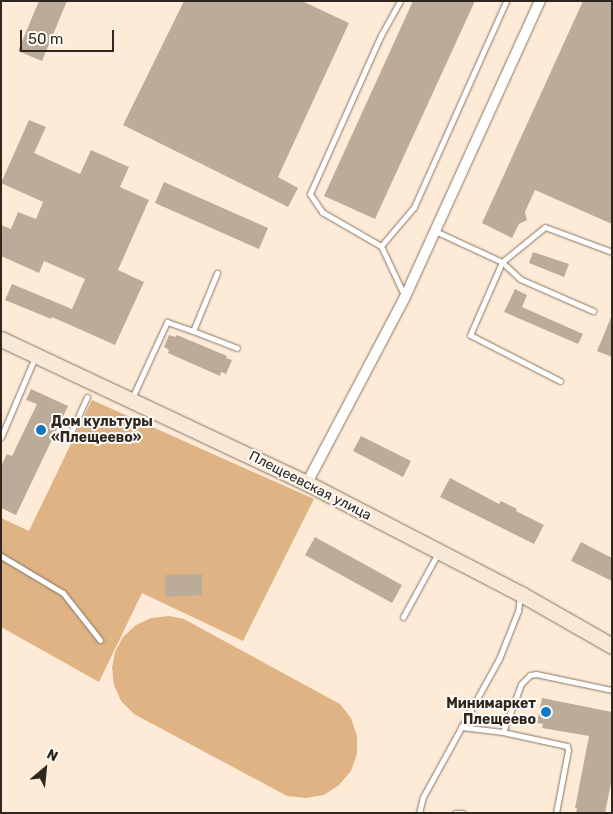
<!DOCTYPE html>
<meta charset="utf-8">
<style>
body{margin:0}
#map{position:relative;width:613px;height:814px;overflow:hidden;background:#feebd7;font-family:Rubik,sans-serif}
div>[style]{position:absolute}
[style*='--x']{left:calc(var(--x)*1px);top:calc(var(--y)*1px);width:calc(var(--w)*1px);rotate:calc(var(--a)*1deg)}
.green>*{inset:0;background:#dfb383}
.building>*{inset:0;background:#bdab99}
.roads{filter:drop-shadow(0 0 1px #857463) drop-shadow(0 0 1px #857463)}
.lane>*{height:5px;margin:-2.5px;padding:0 2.5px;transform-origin:2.5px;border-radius:2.5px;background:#fff}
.street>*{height:10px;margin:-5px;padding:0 5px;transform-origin:5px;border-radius:5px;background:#fff}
.secondary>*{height:15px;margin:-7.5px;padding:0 7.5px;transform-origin:7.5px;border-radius:7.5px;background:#f8e8d6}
.dots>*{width:14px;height:14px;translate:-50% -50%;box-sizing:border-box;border:2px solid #fffbf7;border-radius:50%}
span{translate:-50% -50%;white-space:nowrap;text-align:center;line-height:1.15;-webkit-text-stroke:4px #fffbf7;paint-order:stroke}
.poi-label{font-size:14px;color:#2e2720;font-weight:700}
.left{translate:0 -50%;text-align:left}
.right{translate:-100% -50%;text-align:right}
.street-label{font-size:14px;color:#2e2720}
.frame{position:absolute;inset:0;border:2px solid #2e2720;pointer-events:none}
.north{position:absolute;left:20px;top:744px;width:50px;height:50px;-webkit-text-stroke:4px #fffbf7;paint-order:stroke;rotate:28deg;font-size:14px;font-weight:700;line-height:20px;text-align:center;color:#2e2720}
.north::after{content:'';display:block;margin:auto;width:18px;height:22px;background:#2e2720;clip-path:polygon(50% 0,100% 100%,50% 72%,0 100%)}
.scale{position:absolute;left:20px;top:30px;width:94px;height:22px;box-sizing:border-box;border:2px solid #2e2720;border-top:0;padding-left:6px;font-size:15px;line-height:18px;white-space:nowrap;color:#2e2720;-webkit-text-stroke:4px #fffbf7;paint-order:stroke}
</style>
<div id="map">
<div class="green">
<div style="clip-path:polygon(92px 400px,314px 499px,243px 641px,142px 593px,99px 682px,1px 627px,1px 518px,29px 531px)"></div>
<div style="clip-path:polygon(169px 616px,184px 619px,340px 704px,351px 718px,357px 736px,357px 754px,351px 771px,339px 785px,324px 795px,306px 798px,287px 796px,134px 714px,121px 701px,114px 685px,112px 668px,115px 652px,123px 637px,136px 625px,151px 618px)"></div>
</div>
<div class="building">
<div style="clip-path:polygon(39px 1px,67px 1px,42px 61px,18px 51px)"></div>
<div style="clip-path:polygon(184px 1px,302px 1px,349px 23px,278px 177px,298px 188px,288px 207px,123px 125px)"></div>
<div style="clip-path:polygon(413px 1px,475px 1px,375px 219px,324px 196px)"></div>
<div style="clip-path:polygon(583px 1px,612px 1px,612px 224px,535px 190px,525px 212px,527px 220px,519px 224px,512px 238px,482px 223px)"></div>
<div style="clip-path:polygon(29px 120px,46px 127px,34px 153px,80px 174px,91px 150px,129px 167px,120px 187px,149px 200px,118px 270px,144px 282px,115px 345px,52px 317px,51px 319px,5px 300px,12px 284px,72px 309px,85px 279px,44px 261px,39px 273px,1px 256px,1px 225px,11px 229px,18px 212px,36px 219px,43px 202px,1px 183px)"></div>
<div style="clip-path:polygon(164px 182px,268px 228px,259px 249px,155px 203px)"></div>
<div style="clip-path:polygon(533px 252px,569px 264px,564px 277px,529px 263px)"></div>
<div style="clip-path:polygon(515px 289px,527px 295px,522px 307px,583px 334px,578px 344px,504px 312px)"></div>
<div style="clip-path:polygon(612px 315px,612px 357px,597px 351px)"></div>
<div style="clip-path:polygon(169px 335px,175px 337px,177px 335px,227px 356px,226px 358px,232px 360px,226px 374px,221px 372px,220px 376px,168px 353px,169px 350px,164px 347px)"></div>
<div style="clip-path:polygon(31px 389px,68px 406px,16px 515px,1px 508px,1px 466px,7px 454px,12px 456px,37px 404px,26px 400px)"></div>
<div style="clip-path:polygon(361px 436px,411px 461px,403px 477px,353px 451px)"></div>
<div style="clip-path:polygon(450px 478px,499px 504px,501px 501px,517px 509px,516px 511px,544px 525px,534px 544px,440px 497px)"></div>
<div style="clip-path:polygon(315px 537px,402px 585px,392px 603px,305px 555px)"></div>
<div style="clip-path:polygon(581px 542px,612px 558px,612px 581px,571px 561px)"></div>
<div style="clip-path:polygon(202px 574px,202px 595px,165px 597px,165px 575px)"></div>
<div style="clip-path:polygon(542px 698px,612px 712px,612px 778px,605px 813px,576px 813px,577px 808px,575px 808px,589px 736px,542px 728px,543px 724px,537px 723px)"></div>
</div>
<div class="roads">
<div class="lane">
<div style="--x:400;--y:1;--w:39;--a:119"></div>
<div style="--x:381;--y:35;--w:174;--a:114.1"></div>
<div style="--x:310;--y:194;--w:22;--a:56"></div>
<div style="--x:322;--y:212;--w:68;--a:30"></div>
<div style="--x:381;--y:246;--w:56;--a:64.8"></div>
<div style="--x:435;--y:231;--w:74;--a:24.8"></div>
<div style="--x:502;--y:262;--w:25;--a:43"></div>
<div style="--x:520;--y:279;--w:80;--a:23.7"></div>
<div style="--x:381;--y:246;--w:51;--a:-49.8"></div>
<div style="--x:414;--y:207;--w:226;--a:-65.9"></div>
<div style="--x:193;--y:331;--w:47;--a:21.1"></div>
<div style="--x:560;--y:381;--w:101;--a:-152.9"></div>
<div style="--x:470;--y:335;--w:80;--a:-66.3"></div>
<div style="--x:502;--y:262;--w:55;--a:-39.1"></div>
<div style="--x:545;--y:227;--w:72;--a:20.5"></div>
<div style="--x:132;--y:398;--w:84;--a:-65.3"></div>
<div style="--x:167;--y:322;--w:28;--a:19"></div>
<div style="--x:193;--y:331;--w:63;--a:-67.5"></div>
<div style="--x:1;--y:437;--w:87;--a:-67"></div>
<div style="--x:68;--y:439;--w:46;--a:-65.7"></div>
<div style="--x:1;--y:556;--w:72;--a:30.8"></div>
<div style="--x:63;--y:593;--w:60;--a:51.8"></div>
<div style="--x:403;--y:617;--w:73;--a:-61.3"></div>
<div style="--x:461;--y:727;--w:42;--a:6.8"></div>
<div style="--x:419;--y:813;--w:16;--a:-76"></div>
<div style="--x:423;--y:797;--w:158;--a:-61.2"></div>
<div style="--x:499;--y:659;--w:52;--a:-68.4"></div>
<div style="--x:518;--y:611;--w:14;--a:-82"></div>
<div style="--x:455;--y:813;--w:8;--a:0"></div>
<div style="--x:556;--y:813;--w:64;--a:-79.2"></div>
<div style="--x:568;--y:750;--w:4;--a:-104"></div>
<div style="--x:567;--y:746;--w:66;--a:-167.7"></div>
<div style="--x:503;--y:732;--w:51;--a:-69.4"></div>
<div style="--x:521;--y:684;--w:13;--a:-45"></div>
<div style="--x:530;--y:675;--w:6;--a:-9"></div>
<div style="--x:536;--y:674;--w:78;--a:11.9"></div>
</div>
<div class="street">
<div style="--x:307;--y:483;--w:210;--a:-62.2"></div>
<div style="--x:405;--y:297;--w:325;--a:-65.5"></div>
</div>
<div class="secondary">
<div style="--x:1;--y:339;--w:338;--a:25.2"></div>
<div style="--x:307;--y:483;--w:241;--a:27.4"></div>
<div style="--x:521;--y:594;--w:105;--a:29.7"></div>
</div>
</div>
<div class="dots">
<div style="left:41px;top:430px;background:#1378c3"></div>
<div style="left:546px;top:712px;background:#1378c3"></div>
</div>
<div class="poi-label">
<span class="left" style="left:51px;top:430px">Дом культуры<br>«Плещеево»</span>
<span class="right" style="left:536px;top:712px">Минимаркет<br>Плещеево</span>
</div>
<div class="street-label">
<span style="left:310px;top:486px;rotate:27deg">Плещеевская улица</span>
</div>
<div class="frame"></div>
<div class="north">N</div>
<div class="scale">50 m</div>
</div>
